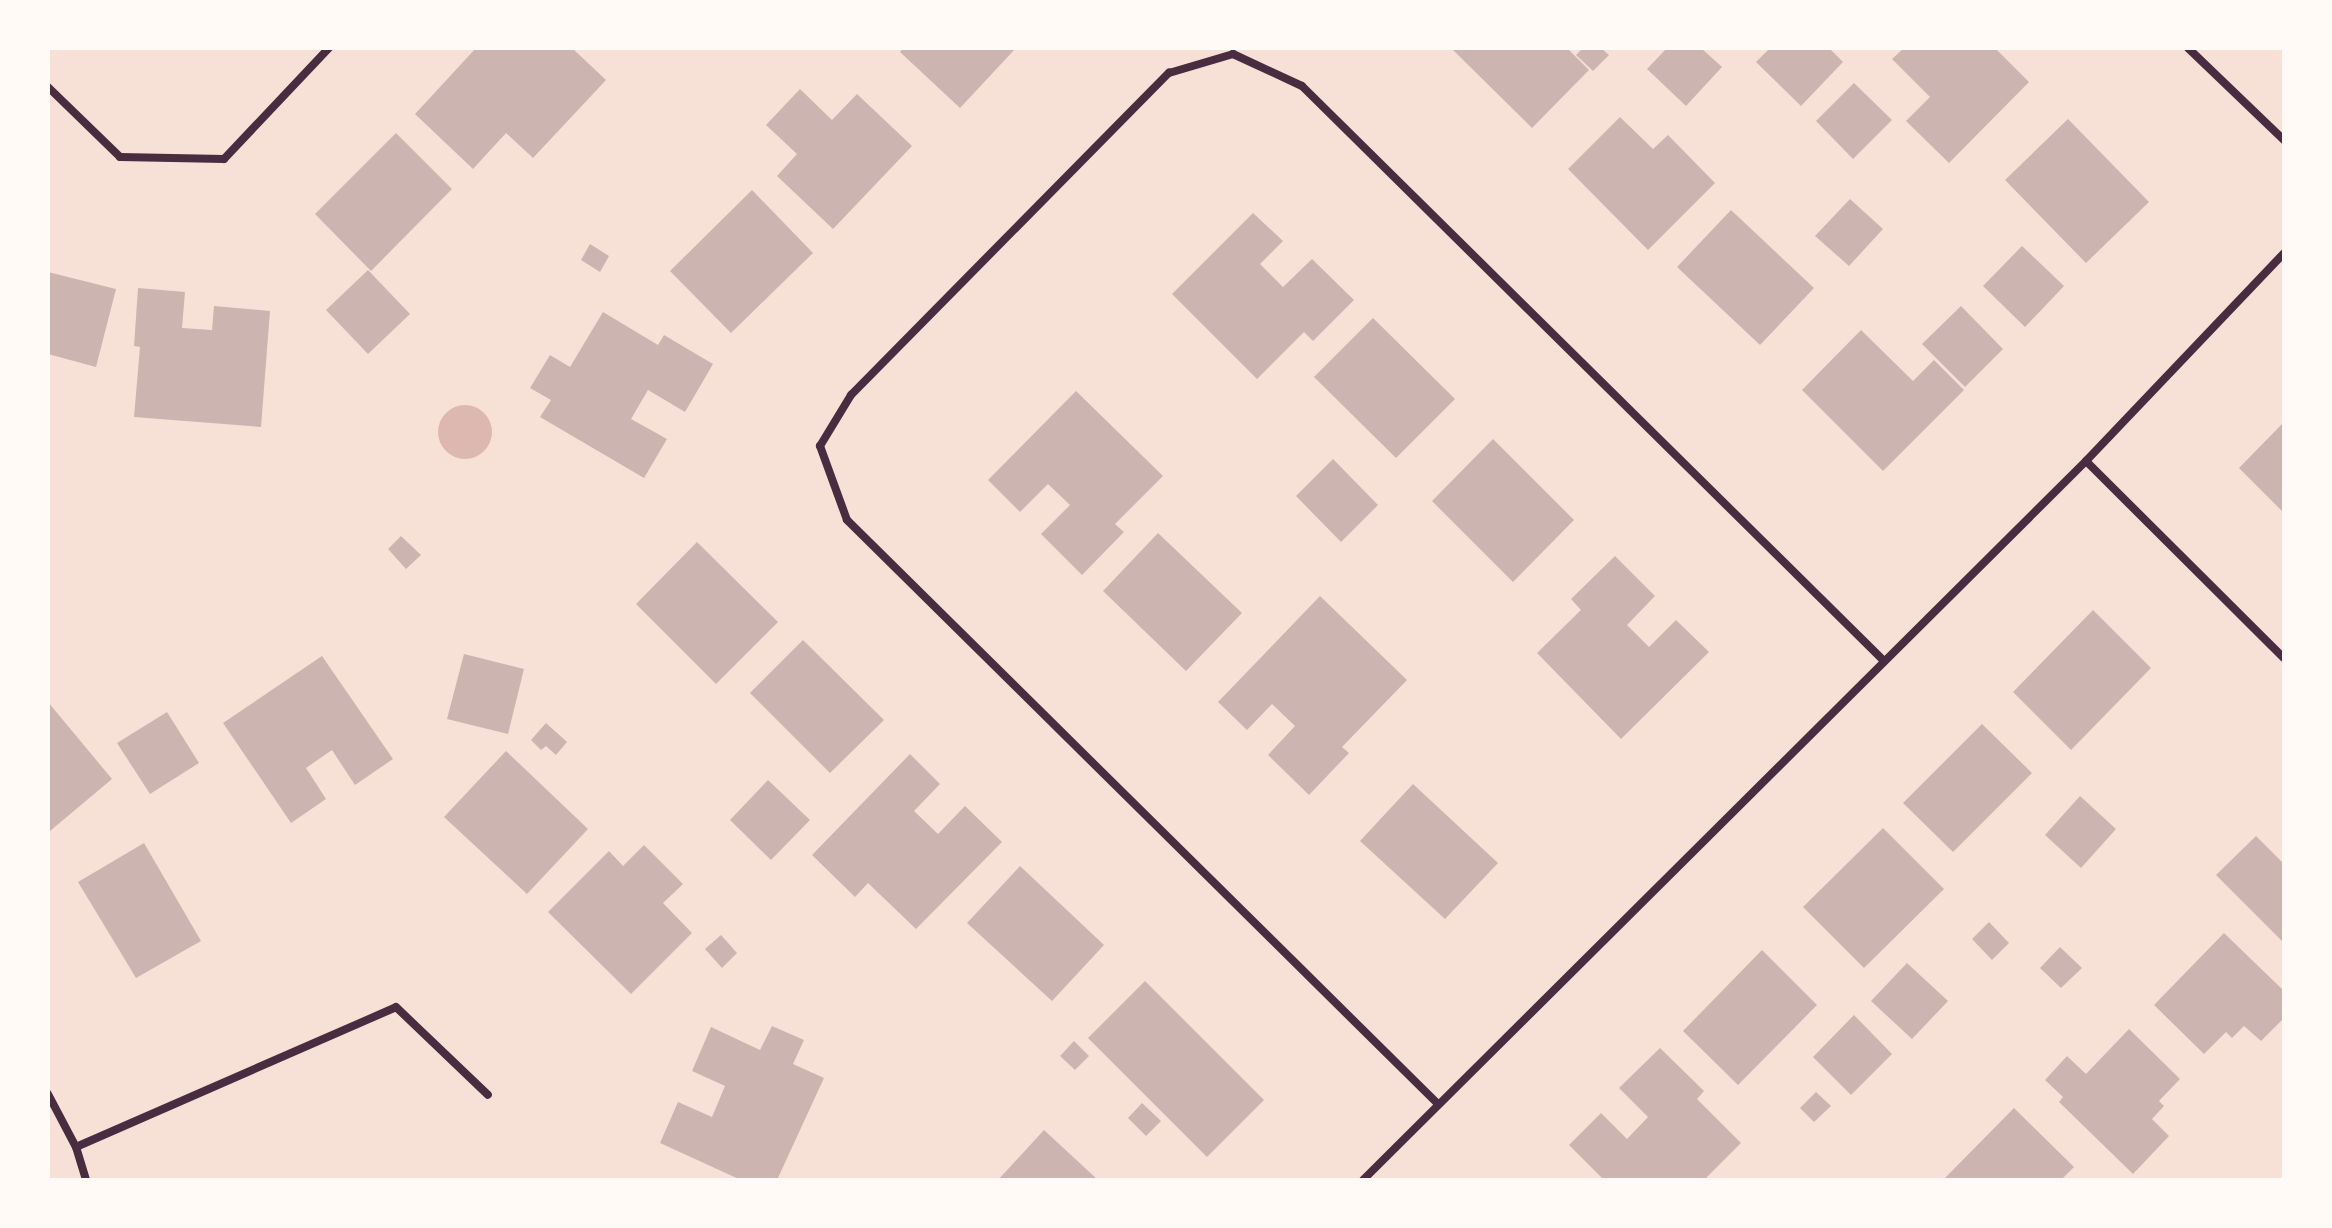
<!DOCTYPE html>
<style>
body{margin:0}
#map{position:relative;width:2332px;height:1228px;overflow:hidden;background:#f7e1d7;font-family:"DM Sans",sans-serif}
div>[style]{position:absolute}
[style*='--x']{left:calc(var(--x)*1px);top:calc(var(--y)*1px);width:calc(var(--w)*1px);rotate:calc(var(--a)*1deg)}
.water>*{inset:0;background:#dcb8b0}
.round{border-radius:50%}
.building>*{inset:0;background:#ccb4b1}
.minor>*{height:8px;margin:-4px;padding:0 4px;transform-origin:4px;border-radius:4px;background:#4a2c40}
span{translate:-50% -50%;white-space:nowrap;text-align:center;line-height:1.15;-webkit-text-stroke:8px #fffaf5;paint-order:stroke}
.frame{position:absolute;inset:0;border:50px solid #fffaf5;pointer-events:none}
</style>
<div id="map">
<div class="water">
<div class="round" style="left:438px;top:405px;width:54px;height:54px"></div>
</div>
<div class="building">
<div style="clip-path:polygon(476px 48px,572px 48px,606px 80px,533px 158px,506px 133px,473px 169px,415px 114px)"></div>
<div style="clip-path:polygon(903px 48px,1016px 48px,960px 108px,900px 52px)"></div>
<div style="clip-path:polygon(1451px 48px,1567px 48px,1589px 70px,1532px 128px)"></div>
<div style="clip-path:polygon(1583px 48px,1601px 48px,1609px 55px,1593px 71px,1576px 55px)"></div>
<div style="clip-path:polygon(1667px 48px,1701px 48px,1722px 67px,1686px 106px,1647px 69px)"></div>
<div style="clip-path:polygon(1770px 48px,1829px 48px,1843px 62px,1801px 106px,1756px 62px)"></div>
<div style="clip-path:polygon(1904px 48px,1995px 48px,2029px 82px,1949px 163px,1906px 121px,1930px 97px,1892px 59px)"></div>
<div style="clip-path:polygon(1854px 83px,1892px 120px,1853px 159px,1816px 121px)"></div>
<div style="clip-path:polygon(800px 89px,832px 120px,857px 94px,912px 146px,833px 229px,777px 176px,797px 154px,766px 125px)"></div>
<div style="clip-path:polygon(1620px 117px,1653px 149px,1668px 135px,1715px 183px,1648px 250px,1568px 169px)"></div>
<div style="clip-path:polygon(2068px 119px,2149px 202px,2086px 263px,2005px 180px)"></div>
<div style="clip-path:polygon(396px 133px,452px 189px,371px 271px,315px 214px)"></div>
<div style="clip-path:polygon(752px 190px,813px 253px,731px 333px,670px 271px)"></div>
<div style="clip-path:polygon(1850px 199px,1883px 229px,1849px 266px,1815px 236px)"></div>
<div style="clip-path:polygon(1731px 210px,1814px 288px,1760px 345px,1677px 267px)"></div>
<div style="clip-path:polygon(1253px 213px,1283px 241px,1260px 264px,1283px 287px,1312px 259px,1354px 300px,1313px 341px,1304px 332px,1257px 379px,1172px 294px)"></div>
<div style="clip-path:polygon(590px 244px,609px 256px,600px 272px,581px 260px)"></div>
<div style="clip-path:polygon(2022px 246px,2064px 286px,2025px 327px,1983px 286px)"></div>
<div style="clip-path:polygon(368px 270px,410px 314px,368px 354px,326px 310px)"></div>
<div style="clip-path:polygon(48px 272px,116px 289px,96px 367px,48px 354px)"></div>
<div style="clip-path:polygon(138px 288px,185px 292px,182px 328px,212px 330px,214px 306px,270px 311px,261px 427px,134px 417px,140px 347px,134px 346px)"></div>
<div style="clip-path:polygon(1961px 306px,2003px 349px,1965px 387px,1922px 344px)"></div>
<div style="clip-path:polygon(603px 312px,658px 345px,664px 335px,713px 364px,685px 412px,648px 390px,631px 419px,667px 439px,644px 478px,540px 417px,551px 400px,530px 388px,550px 355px,570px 367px)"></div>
<div style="clip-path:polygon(1373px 318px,1455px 399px,1396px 458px,1314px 377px)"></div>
<div style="clip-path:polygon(1861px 330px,1913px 381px,1934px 360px,1964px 390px,1883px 471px,1802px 390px)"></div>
<div style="clip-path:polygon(1076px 391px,1163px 476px,1115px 524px,1124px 532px,1082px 575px,1041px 534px,1070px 505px,1048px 484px,1020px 512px,988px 480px)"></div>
<div style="clip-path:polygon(2284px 422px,2284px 513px,2239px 468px)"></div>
<div style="clip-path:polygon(1493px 439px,1574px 520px,1513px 582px,1432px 501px)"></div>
<div style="clip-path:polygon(1333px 459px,1378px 505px,1341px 542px,1296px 496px)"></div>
<div style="clip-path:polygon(1158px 533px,1242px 613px,1186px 671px,1103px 591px)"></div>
<div style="clip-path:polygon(401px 536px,421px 555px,406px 569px,388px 549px)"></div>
<div style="clip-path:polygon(697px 542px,778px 622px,716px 684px,636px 604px)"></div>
<div style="clip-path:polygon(1615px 556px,1655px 596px,1627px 625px,1649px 647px,1676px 620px,1709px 652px,1621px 739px,1537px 653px,1581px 610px,1571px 599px)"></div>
<div style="clip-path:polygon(1320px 596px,1407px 680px,1342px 747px,1349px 753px,1309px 795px,1268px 755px,1295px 726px,1272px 704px,1247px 730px,1218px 702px)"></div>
<div style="clip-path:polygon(2093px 610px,2151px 668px,2071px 750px,2013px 692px)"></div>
<div style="clip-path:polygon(803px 640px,884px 720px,830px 773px,750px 693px)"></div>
<div style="clip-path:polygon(464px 654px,524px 669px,508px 734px,447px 719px)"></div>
<div style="clip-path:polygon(322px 656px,393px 759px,355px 785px,332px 750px,306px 768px,326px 799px,291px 823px,223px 723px)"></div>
<div style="clip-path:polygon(48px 702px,112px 779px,50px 831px,48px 828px)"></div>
<div style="clip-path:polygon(167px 712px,199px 763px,150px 794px,117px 743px)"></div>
<div style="clip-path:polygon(546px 723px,567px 742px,556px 755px,546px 746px,541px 750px,531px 740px)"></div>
<div style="clip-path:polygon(1982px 724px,2032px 773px,1953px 852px,1903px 803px)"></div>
<div style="clip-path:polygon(506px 751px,588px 829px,527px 894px,444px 817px)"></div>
<div style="clip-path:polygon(910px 754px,940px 784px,914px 811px,938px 834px,965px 806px,1002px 842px,916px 929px,868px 883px,855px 897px,812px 855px)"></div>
<div style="clip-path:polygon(768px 780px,810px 820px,771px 860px,730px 820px)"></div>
<div style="clip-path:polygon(1413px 784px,1498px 863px,1445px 919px,1360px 841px)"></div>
<div style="clip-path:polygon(2080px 796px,2116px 829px,2081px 868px,2045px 835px)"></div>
<div style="clip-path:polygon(1883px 828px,1944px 889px,1864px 968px,1803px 907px)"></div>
<div style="clip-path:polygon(2256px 836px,2284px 864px,2284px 943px,2216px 875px)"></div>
<div style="clip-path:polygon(144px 843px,201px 941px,136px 978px,78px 882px)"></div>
<div style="clip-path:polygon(644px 845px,683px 884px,663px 903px,692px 933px,631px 994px,548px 912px,609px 851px,623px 866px)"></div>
<div style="clip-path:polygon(1020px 866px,1104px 945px,1052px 1001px,967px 923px)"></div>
<div style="clip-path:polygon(1989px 922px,2009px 943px,1992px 960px,1972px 939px)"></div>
<div style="clip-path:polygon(2224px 933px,2284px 991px,2284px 1018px,2261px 1041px,2244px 1026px,2232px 1038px,2226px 1032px,2204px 1054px,2154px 1005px)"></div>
<div style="clip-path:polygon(721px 935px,737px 953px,722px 968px,705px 949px)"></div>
<div style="clip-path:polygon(2060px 947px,2082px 968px,2061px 988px,2040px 968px)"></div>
<div style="clip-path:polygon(1762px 950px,1817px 1005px,1738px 1085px,1683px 1031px)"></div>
<div style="clip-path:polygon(1907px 963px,1948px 1001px,1912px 1039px,1871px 1001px)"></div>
<div style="clip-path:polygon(1145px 981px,1264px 1100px,1207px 1157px,1088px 1038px)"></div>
<div style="clip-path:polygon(1854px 1015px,1892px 1054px,1851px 1095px,1813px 1057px)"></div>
<div style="clip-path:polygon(772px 1026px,804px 1040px,793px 1064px,824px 1078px,777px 1180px,741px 1180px,660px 1143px,678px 1102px,712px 1117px,725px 1086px,692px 1071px,711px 1027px,760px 1050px)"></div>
<div style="clip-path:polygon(2129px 1029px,2180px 1079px,2159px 1101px,2164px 1106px,2152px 1119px,2169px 1136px,2133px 1174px,2059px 1102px,2063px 1097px,2045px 1080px,2067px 1056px,2086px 1074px)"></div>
<div style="clip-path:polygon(1074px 1041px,1089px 1056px,1075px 1070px,1060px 1056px)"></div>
<div style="clip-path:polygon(1660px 1048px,1704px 1091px,1697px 1099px,1741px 1143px,1704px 1180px,1604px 1180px,1569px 1145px,1601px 1113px,1627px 1139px,1648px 1117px,1619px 1088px)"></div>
<div style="clip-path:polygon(1816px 1092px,1831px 1106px,1814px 1122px,1800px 1108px)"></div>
<div style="clip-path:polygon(1142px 1103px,1161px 1121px,1146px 1136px,1128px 1118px)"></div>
<div style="clip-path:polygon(2014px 1108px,2074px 1167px,2061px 1180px,1943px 1180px)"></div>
<div style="clip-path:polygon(1044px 1130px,1098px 1180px,998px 1180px)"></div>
</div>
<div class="minor">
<div style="--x:2188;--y:48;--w:133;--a:43.8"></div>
<div style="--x:48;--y:87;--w:100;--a:44.2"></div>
<div style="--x:120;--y:157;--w:104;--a:1.1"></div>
<div style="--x:224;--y:159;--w:153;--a:-46.6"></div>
<div style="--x:2086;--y:461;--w:279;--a:44.9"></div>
<div style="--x:48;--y:1094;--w:60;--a:62.2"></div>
<div style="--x:76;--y:1147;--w:34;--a:73"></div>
<div style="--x:1438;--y:1104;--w:831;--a:-135.34"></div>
<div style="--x:847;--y:520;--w:79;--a:-110"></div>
<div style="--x:820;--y:446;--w:60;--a:-58.7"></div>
<div style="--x:851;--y:395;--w:453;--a:-45.4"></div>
<div style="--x:1169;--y:73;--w:67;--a:-16.5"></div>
<div style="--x:1233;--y:54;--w:76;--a:24.9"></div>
<div style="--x:1302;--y:86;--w:818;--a:44.65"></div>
<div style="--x:76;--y:1147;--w:349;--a:-23.6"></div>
<div style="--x:396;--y:1007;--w:127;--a:43.7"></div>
<div style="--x:1363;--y:1180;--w:1020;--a:-44.84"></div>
<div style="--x:2086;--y:461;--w:287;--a:-46.4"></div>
</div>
<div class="frame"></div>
</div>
